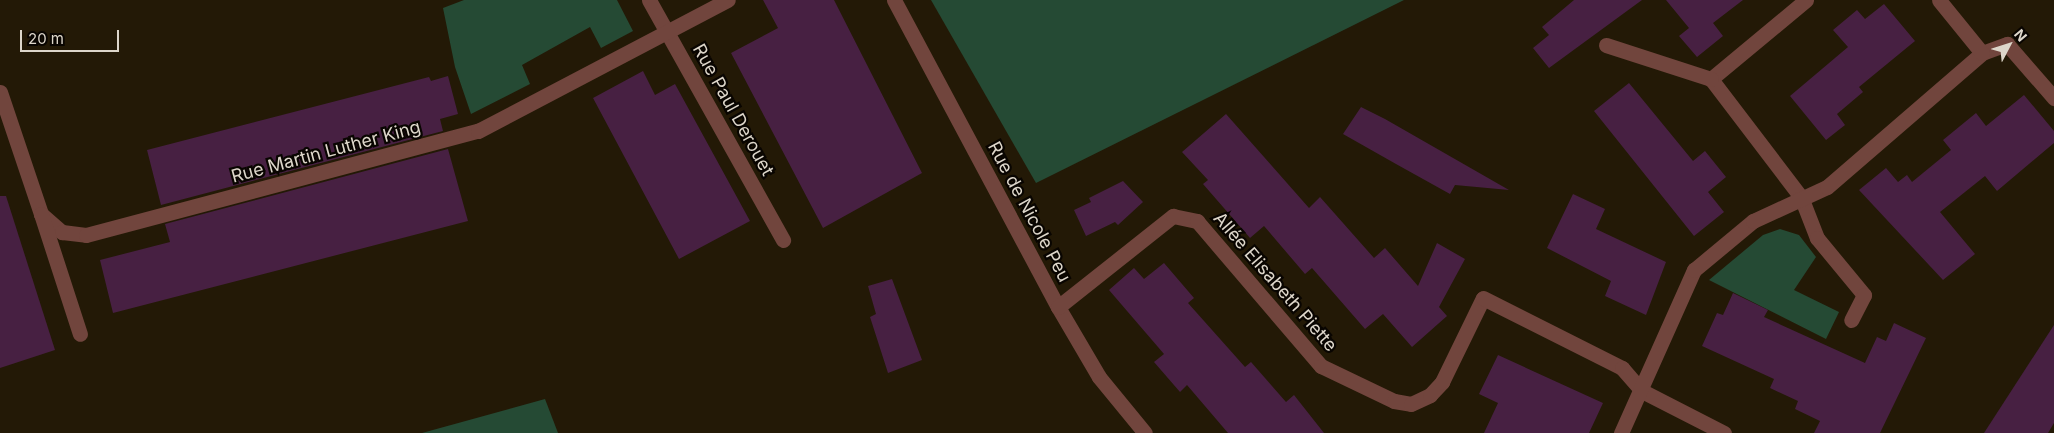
<!DOCTYPE html>
<meta charset="utf-8">
<style>
body{margin:0}
#map{position:relative;width:2054px;height:433px;overflow:hidden;background:#231906;font-family:Inter,sans-serif}
div>[style]{position:absolute}
[style*='--x']{left:calc(var(--x)*1px);top:calc(var(--y)*1px);width:calc(var(--w)*1px);rotate:calc(var(--a)*1deg)}
.green>*{inset:0;background:#254a34}
.building>*{inset:0;background:#472042}
.street>*{height:15px;margin:-7.5px;padding:0 7.5px;transform-origin:7.5px;border-radius:7.5px;background:#71453d}
span{translate:-50% -50%;white-space:nowrap;text-align:center;line-height:1.15;-webkit-text-stroke:4.5px #090501;paint-order:stroke}
.street-label{font-size:18px;color:#ddd6ca}
.north{position:absolute;left:1984px;top:20px;width:50px;height:50px;-webkit-text-stroke:4px #090501;paint-order:stroke;rotate:50deg;font-size:14px;font-weight:700;line-height:20px;text-align:center;color:#ddd6ca}
.north::after{content:'';display:block;margin:auto;width:18px;height:22px;background:#ddd6ca;clip-path:polygon(50% 0,100% 100%,50% 72%,0 100%)}
.scale{position:absolute;left:20px;top:30px;width:99px;height:22px;box-sizing:border-box;border:2px solid #ddd6ca;border-top:0;padding-left:6px;font-size:15px;line-height:18px;white-space:nowrap;color:#ddd6ca;-webkit-text-stroke:4px #090501;paint-order:stroke}
</style>
<div id="map">
<div class="green">
<div style="clip-path:polygon(464px 0,617px 0,633px 31px,601px 48px,590px 27px,522px 65px,530px 84px,471px 114px,455px 67px,443px 8px)"></div>
<div style="clip-path:polygon(931px 0,1404px 0,1036px 183px)"></div>
<div style="clip-path:polygon(1780px 229px,1799px 235px,1816px 257px,1794px 290px,1839px 312px,1826px 339px,1709px 280px,1763px 235px)"></div>
<div style="clip-path:polygon(545px 399px,558px 433px,422px 433px)"></div>
</div>
<div class="building">
<div style="clip-path:polygon(763px 0,834px 0,922px 173px,823px 228px,731px 53px,778px 28px)"></div>
<div style="clip-path:polygon(1574px 0,1642px 0,1549px 68px,1533px 48px,1549px 35px,1542px 27px)"></div>
<div style="clip-path:polygon(1666px 0,1743px 0,1713px 23px,1723px 36px,1697px 57px,1679px 36px,1689px 28px)"></div>
<div style="clip-path:polygon(1884px 4px,1915px 41px,1859px 87px,1863px 92px,1837px 114px,1845px 125px,1826px 140px,1790px 96px,1848px 47px,1833px 30px,1857px 10px,1865px 19px)"></div>
<div style="clip-path:polygon(643px 71px,655px 95px,675px 84px,750px 221px,679px 259px,593px 98px)"></div>
<div style="clip-path:polygon(448px 76px,458px 114px,440px 119px,443px 131px,161px 205px,147px 150px,429px 77px,431px 81px)"></div>
<div style="clip-path:polygon(1629px 83px,1693px 161px,1705px 151px,1726px 177px,1708px 192px,1724px 212px,1694px 236px,1594px 111px)"></div>
<div style="clip-path:polygon(2024px 95px,2054px 131px,2054px 143px,1997px 191px,1985px 176px,1940px 212px,1975px 254px,1943px 280px,1859px 190px,1886px 168px,1898px 182px,1907px 175px,1912px 182px,1951px 150px,1943px 140px,1976px 113px,1986px 126px)"></div>
<div style="clip-path:polygon(1361px 107px,1385px 119px,1509px 190px,1455px 185px,1450px 194px,1396px 164px,1343px 134px)"></div>
<div style="clip-path:polygon(1226px 114px,1309px 208px,1320px 197px,1374px 258px,1385px 248px,1418px 286px,1437px 243px,1465px 259px,1439px 307px,1447px 316px,1412px 347px,1383px 314px,1365px 329px,1312px 268px,1305px 274px,1264px 226px,1250px 238px,1203px 184px,1208px 180px,1182px 152px)"></div>
<div style="clip-path:polygon(448px 149px,468px 221px,113px 313px,100px 260px,170px 242px,165px 224px)"></div>
<div style="clip-path:polygon(1123px 181px,1143px 202px,1118px 225px,1115px 222px,1086px 236px,1074px 210px,1091px 202px,1089px 198px)"></div>
<div style="clip-path:polygon(1573px 194px,1605px 209px,1596px 229px,1666px 262px,1646px 315px,1605px 296px,1611px 281px,1547px 248px)"></div>
<div style="clip-path:polygon(0 196px,6px 196px,55px 350px,0 368px)"></div>
<div style="clip-path:polygon(1164px 263px,1194px 298px,1188px 303px,1245px 367px,1251px 362px,1286px 402px,1294px 395px,1324px 433px,1228px 433px,1187px 385px,1180px 392px,1154px 362px,1164px 354px,1109px 290px,1134px 268px,1144px 279px)"></div>
<div style="clip-path:polygon(892px 279px,922px 360px,888px 373px,870px 317px,876px 314px,868px 286px)"></div>
<div style="clip-path:polygon(1733px 293px,1768px 310px,1764px 317px,1865px 363px,1877px 337px,1886px 341px,1894px 323px,1926px 338px,1880px 433px,1814px 433px,1820px 421px,1795px 409px,1798px 401px,1770px 388px,1774px 379px,1702px 346px,1717px 313px,1723px 315px)"></div>
<div style="clip-path:polygon(2054px 325px,2054px 423px,2048px 433px,1984px 433px)"></div>
<div style="clip-path:polygon(1498px 355px,1603px 403px,1589px 433px,1484px 433px,1498px 403px,1479px 394px)"></div>
</div>
<div class="street">
<div style="--x:649;--y:0;--w:275;--a:60.8"></div>
<div style="--x:894;--y:0;--w:348;--a:61.9"></div>
<div style="--x:1058;--y:307;--w:81;--a:59.6"></div>
<div style="--x:1099;--y:377;--w:72;--a:50.6"></div>
<div style="--x:1806;--y:0;--w:124;--a:140.3"></div>
<div style="--x:1711;--y:79;--w:148;--a:52.7"></div>
<div style="--x:1801;--y:197;--w:44;--a:68.7"></div>
<div style="--x:1817;--y:238;--w:74;--a:50.5"></div>
<div style="--x:1864;--y:295;--w:28;--a:117"></div>
<div style="--x:1606;--y:45;--w:110;--a:17.9"></div>
<div style="--x:1982;--y:53;--w:27;--a:-20"></div>
<div style="--x:2007;--y:44;--w:72;--a:49"></div>
<div style="--x:0;--y:92;--w:129;--a:71.4"></div>
<div style="--x:41;--y:214;--w:28;--a:41"></div>
<div style="--x:62;--y:232;--w:24;--a:7"></div>
<div style="--x:86;--y:235;--w:406;--a:-14.9"></div>
<div style="--x:478;--y:131;--w:282;--a:-27.7"></div>
<div style="--x:41;--y:214;--w:126;--a:72"></div>
<div style="--x:1058;--y:307;--w:147;--a:-38.4"></div>
<div style="--x:1173;--y:216;--w:25;--a:12"></div>
<div style="--x:1197;--y:221;--w:191;--a:49.5"></div>
<div style="--x:1321;--y:366;--w:81;--a:25.6"></div>
<div style="--x:1394;--y:401;--w:17;--a:10"></div>
<div style="--x:1411;--y:404;--w:21;--a:-25"></div>
<div style="--x:1430;--y:395;--w:18;--a:-47"></div>
<div style="--x:1442;--y:382;--w:93;--a:-64"></div>
<div style="--x:1483;--y:298;--w:156;--a:26.7"></div>
<div style="--x:1622;--y:368;--w:30;--a:49"></div>
<div style="--x:1642;--y:391;--w:92;--a:27.1"></div>
<div style="--x:1621;--y:433;--w:179;--a:-65.9"></div>
<div style="--x:1694;--y:270;--w:77;--a:-39.7"></div>
<div style="--x:1753;--y:221;--w:81;--a:-24.7"></div>
<div style="--x:1827;--y:187;--w:205;--a:-40.8"></div>
<div style="--x:1982;--y:53;--w:68;--a:-129.1"></div>
</div>
<div class="street-label">
<span style="left:733px;top:110px;rotate:61deg">Rue Paul Derouet</span>
<span style="left:326px;top:152px;rotate:-15deg">Rue Martin Luther King</span>
<span style="left:1029px;top:212px;rotate:62deg">Rue de Nicole Peu</span>
<span style="left:1275px;top:282px;rotate:49deg">Allée Elisabeth Piette</span>
</div>
<div class="north">N</div>
<div class="scale">20 m</div>
</div>
